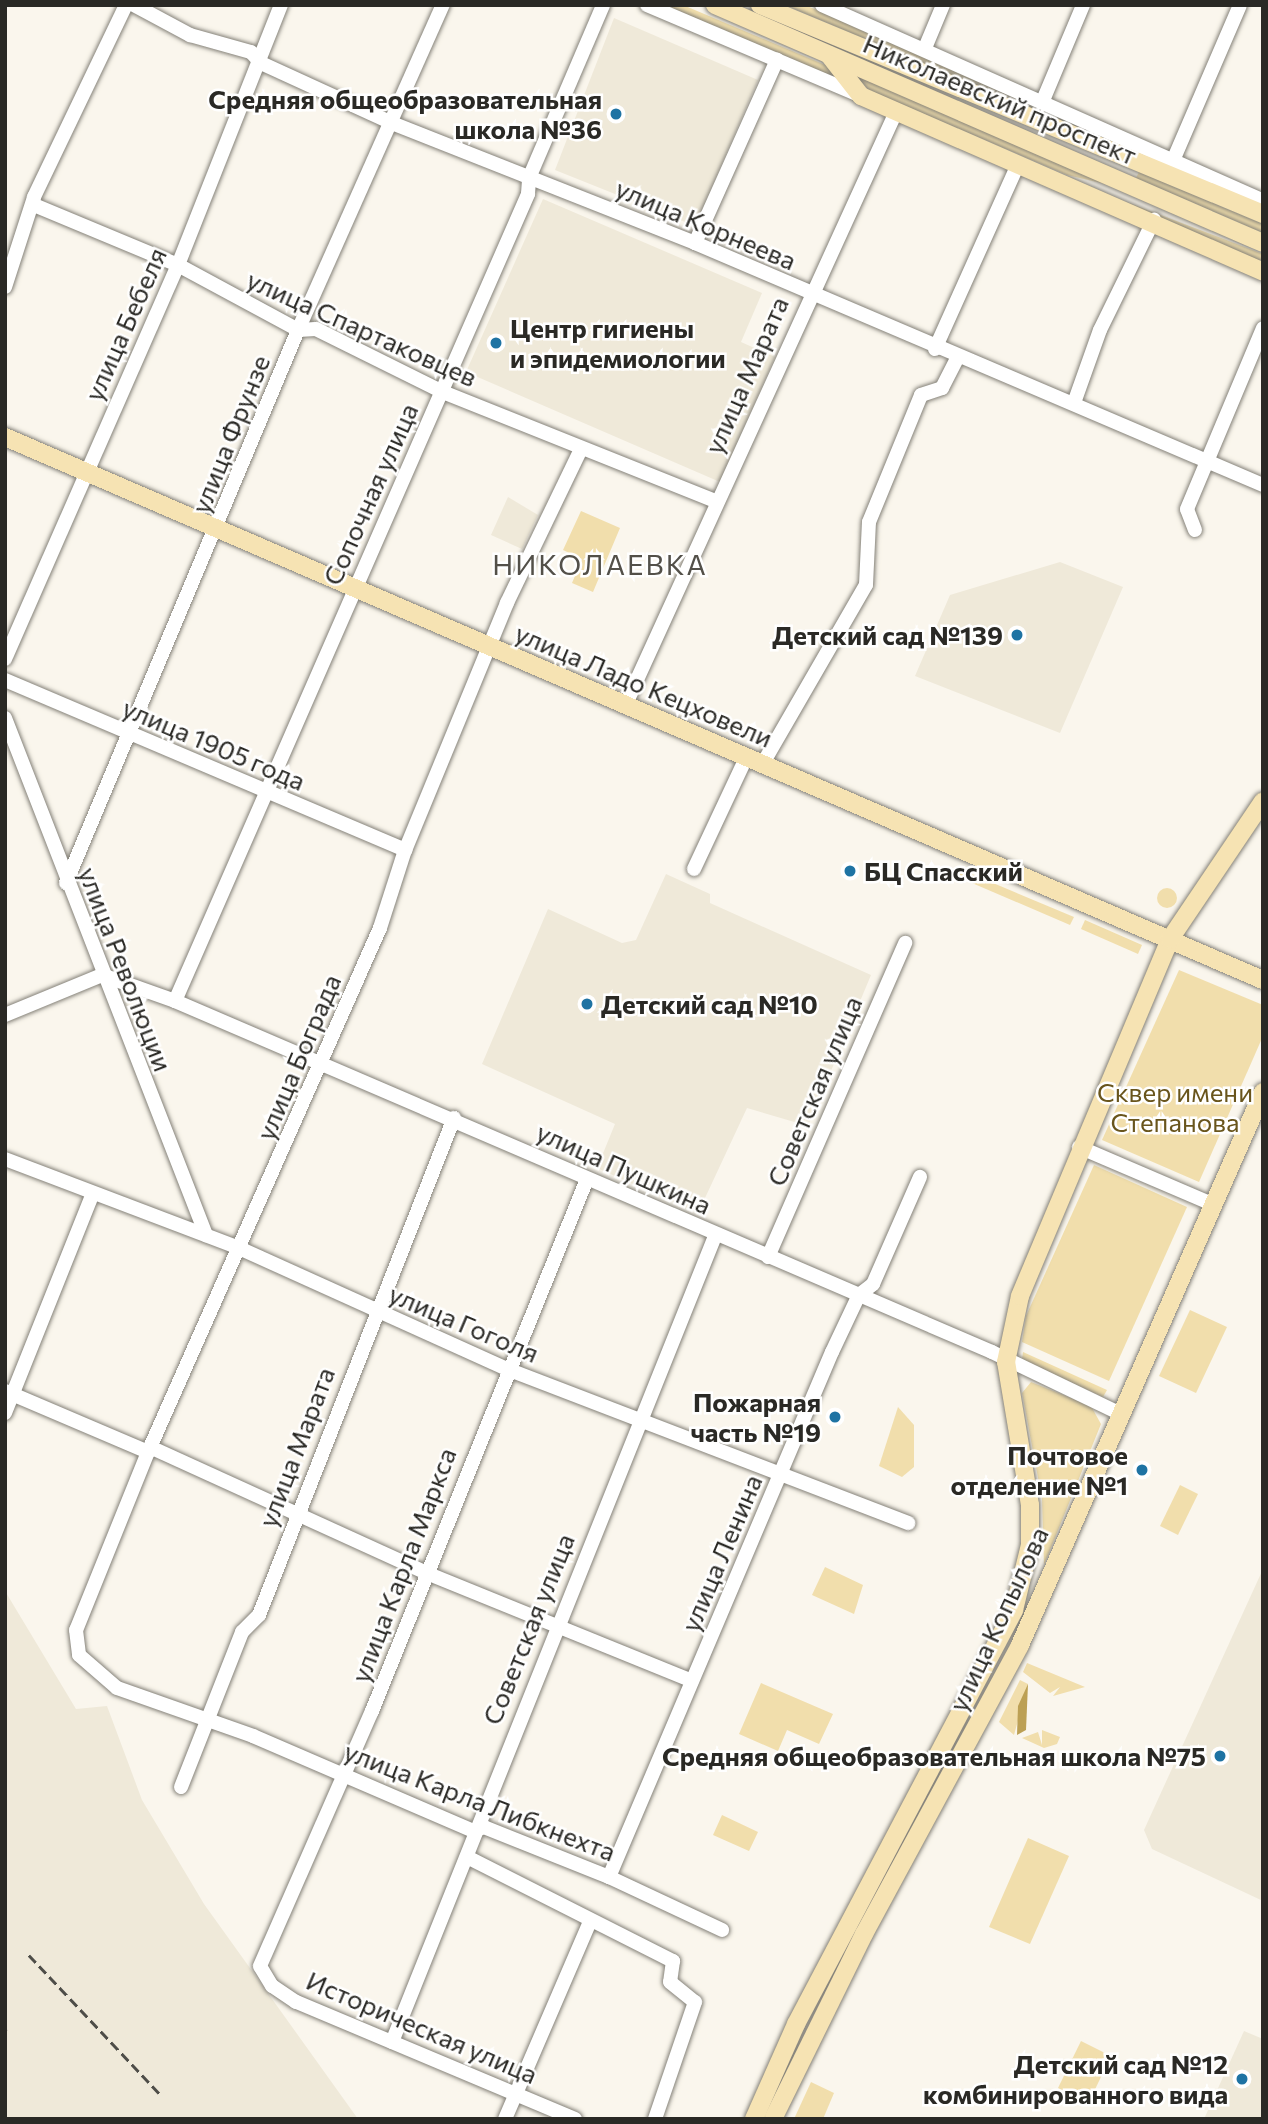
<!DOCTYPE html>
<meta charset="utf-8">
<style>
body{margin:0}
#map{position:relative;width:1268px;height:2124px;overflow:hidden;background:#faf6ed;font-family:Commissioner,sans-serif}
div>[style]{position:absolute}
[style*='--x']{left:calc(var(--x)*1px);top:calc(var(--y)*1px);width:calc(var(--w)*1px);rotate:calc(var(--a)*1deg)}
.built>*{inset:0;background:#efe9d9}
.green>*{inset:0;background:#f1deac}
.round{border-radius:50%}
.water>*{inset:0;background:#bca054}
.roads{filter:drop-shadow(0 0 2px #848178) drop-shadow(0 0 2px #848178)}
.minor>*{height:14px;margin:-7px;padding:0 7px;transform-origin:7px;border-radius:7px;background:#fff}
.major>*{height:18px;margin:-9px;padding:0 9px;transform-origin:9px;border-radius:9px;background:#f6e3b3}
.rail>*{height:2.5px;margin-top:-1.25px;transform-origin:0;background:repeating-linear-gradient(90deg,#4e4d48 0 10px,transparent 0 15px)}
.dots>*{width:19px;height:19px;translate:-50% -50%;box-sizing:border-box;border:4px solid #fff;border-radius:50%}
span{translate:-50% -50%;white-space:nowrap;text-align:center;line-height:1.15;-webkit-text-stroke:5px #fff;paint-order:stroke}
.poi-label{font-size:26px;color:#2a2925;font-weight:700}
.right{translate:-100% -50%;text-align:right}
.left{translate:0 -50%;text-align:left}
.street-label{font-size:26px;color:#2a2925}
.park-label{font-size:26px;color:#69551c}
.neighbourhood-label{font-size:28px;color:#535049;letter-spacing:2px}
.frame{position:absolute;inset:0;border:7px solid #2a2925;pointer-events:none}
</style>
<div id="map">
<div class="built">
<div style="clip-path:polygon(614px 18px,758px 80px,695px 226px,555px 170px)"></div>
<div style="clip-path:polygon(543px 199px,762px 293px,741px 342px,775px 357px,720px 482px,466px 372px)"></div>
<div style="clip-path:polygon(508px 497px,538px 515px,522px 549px,491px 535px)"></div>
<div style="clip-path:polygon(1060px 562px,1123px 587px,1060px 733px,915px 676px,950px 595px)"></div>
<div style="clip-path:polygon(666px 874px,710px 894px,710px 903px,871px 975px,808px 1126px,747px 1108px,698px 1213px,597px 1168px,615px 1124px,482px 1064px,548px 909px,622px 943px,636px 940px)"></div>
<div style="clip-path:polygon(1263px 1569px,1263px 1901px,1152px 1849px,1144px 1830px)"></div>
<div style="clip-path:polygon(5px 1591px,76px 1709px,107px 1706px,142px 1800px,204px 1904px,358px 2119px,5px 2119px)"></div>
<div style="clip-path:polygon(1244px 2031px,1263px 2039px,1263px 2119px,1204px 2119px)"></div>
</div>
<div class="green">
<div style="clip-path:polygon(665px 5px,683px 5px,830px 67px,837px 79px)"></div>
<div style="clip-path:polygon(785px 5px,805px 5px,1176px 163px,1187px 175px)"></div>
<div style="clip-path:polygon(848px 68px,1118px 187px,1067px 175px,870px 91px)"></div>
<div style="clip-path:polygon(1139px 172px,1263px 224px,1263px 233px,1136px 178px)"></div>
<div style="clip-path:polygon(1124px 201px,1263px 254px,1263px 265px)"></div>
<div style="clip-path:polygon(581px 511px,620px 528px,593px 592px,572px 583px,582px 559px,563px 550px)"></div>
<div style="clip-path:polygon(955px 867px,1074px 917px,1070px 925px,958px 877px)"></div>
<div class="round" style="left:1157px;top:888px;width:20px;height:20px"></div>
<div style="clip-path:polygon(1085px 920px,1142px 945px,1138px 954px,1081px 929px)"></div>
<div style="clip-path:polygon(1179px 970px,1263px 1005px,1263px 1036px,1199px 1182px,1102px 1140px)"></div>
<div style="clip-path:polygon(1094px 1165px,1187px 1207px,1109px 1381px,1022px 1342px,1026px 1316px)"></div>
<div style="clip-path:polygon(1190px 1310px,1227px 1327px,1196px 1393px,1159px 1376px)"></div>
<div style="clip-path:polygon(1023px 1352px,1107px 1390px,1103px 1397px,1022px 1360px)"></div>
<div style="clip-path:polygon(1031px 1382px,1091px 1406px,1101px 1424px,1044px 1565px,1042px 1499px,1022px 1393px)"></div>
<div style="clip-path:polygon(898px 1407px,914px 1425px,914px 1467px,902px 1477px,879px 1466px)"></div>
<div style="clip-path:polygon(1180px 1485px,1198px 1494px,1178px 1535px,1160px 1526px)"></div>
<div style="clip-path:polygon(825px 1567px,863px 1585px,854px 1614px,812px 1595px)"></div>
<div style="clip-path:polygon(1027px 1663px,1085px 1687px,1053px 1696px,1060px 1687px,1050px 1693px,1023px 1672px)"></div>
<div style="clip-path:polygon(1020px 1680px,1028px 1684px,1014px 1735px,999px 1722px)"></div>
<div style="clip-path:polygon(761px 1683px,833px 1714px,819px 1744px,787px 1730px,778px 1751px,739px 1734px)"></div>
<div style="clip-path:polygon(1042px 1730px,1060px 1737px,1057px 1744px,1044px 1748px,1022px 1738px,1038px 1732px,1042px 1745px)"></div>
<div style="clip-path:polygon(722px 1815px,758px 1832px,749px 1851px,713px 1835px)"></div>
<div style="clip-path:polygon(1028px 1838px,1069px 1856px,1030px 1944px,989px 1927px)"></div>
<div style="clip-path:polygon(1081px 2041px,1111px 2056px,1089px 2102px,1058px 2088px)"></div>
<div style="clip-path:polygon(811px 2082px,834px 2093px,823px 2119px,794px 2119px)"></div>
</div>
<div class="water">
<div style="clip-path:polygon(1028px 1684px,1026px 1730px,1017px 1735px,1018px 1706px)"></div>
</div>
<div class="roads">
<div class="minor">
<div style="--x:134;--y:5;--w:64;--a:28.2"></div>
<div style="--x:190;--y:35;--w:63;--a:15.6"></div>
<div style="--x:251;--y:52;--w:15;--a:48"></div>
<div style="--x:261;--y:63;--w:144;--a:24.6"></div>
<div style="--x:392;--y:123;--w:326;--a:21.6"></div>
<div style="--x:695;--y:243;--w:617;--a:23.08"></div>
<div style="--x:647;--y:5;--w:233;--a:23"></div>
<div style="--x:822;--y:5;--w:482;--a:23.9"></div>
<div style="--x:925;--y:48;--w:47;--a:-67.3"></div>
<div style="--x:1044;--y:98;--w:101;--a:-67.2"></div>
<div style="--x:1175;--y:156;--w:164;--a:-66.7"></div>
<div style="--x:34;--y:205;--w:156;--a:22.6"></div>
<div style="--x:178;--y:265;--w:136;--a:28.4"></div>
<div style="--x:298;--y:330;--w:18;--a:-3"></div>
<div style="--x:316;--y:329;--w:142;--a:26.4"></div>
<div style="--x:443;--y:392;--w:293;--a:21.8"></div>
<div style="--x:695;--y:243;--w:201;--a:-65.9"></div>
<div style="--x:5;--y:287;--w:95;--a:-72.1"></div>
<div style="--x:34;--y:197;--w:213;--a:-64.4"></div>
<div style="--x:935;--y:349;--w:203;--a:-65.8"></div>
<div style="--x:1074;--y:403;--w:77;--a:-70.4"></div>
<div style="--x:1100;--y:330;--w:123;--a:-63.9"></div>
<div style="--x:581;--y:449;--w:171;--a:115.7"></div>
<div style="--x:507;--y:603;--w:267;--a:112.4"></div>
<div style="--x:405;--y:850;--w:82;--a:107.8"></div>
<div style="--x:380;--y:928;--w:573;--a:113.88"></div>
<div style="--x:148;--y:1452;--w:192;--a:112"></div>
<div style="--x:76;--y:1630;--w:25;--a:83"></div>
<div style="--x:79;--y:1655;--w:50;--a:41"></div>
<div style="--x:117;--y:1688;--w:144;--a:19.4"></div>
<div style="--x:253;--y:1736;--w:241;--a:23.3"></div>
<div style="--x:474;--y:1831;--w:11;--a:-22"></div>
<div style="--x:484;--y:1827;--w:135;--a:21.8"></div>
<div style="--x:609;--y:1877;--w:125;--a:25.1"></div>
<div style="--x:1195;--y:530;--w:22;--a:-111"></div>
<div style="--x:1187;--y:509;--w:196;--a:-67.2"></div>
<div style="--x:5;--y:659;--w:430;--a:-66.3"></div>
<div style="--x:178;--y:265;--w:280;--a:-68.4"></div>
<div style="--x:5;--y:680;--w:435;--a:23"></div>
<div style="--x:625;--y:706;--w:653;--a:-65.48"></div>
<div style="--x:5;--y:718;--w:555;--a:68.75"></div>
<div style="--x:762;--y:765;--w:208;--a:-60"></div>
<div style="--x:866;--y:585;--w:63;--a:-87.3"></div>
<div style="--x:869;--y:522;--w:137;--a:-67.7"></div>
<div style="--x:921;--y:395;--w:22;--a:-18"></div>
<div style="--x:942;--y:388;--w:34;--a:-63"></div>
<div style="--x:694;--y:869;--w:123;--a:-64.9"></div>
<div style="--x:66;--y:883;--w:600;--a:-67.24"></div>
<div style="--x:298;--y:330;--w:356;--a:-66"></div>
<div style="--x:175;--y:1001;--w:881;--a:-66.37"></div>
<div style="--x:528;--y:194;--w:16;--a:-86"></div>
<div style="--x:529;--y:178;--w:188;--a:-66.8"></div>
<div style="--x:5;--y:1015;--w:105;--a:-22.4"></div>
<div style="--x:102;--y:975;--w:77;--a:19.6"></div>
<div style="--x:175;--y:1001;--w:889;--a:23.25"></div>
<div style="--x:992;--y:1352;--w:143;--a:25.7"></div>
<div style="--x:1079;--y:1147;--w:147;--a:23.2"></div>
<div style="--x:5;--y:1159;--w:250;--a:20.8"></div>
<div style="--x:239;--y:1248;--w:294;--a:24.3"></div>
<div style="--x:507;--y:1369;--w:430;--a:21"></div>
<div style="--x:768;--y:1257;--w:343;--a:-66.4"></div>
<div style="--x:5;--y:1391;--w:155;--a:23.1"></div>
<div style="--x:5;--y:1413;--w:234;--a:-68.2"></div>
<div style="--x:150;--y:1447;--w:301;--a:24.5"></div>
<div style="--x:424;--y:1572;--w:289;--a:22.1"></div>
<div style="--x:181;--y:1787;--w:167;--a:-68.5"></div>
<div style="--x:242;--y:1632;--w:24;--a:-45"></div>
<div style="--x:259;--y:1615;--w:534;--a:-68.58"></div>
<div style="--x:467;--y:1857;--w:231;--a:26.8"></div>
<div style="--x:673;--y:1961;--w:21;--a:98"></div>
<div style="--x:670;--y:1982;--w:32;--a:39"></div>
<div style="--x:695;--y:2002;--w:124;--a:108.9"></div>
<div style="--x:609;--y:1877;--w:570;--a:-66.99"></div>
<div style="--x:832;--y:1352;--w:63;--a:-64.7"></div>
<div style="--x:859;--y:1295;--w:18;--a:-38"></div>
<div style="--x:873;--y:1284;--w:117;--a:-66.3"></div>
<div style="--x:392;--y:2042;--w:868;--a:-68.16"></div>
<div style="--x:505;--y:2119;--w:215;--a:-66.7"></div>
<div style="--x:575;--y:2119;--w:303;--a:-157.2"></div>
<div style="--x:296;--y:2002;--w:29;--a:-146"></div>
<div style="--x:272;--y:1986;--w:23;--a:-121"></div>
<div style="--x:260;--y:1966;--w:279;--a:-66.3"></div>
<div style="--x:372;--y:1711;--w:574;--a:-67.99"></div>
</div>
<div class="major">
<div style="--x:715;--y:5;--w:597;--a:23.48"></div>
<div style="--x:760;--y:5;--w:545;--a:22.56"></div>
<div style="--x:829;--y:55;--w:52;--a:52"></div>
<div style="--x:861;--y:96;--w:439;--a:23.6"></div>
<div style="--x:5;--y:437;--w:1370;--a:23.35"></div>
<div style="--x:754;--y:2119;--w:104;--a:-66.1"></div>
<div style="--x:796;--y:2024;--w:468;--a:-62.2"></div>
<div style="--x:1014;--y:1610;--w:67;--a:-76.2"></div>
<div style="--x:1030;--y:1545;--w:40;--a:-90"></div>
<div style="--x:1030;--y:1505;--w:145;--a:-99.5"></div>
<div style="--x:1006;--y:1362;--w:67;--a:-78"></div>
<div style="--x:1020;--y:1296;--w:387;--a:-67.2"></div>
<div style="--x:1170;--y:939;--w:166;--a:-56"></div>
<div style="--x:773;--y:2119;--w:206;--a:-63.8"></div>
<div style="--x:864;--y:1934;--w:328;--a:-61.6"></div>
<div style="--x:1020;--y:1645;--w:604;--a:-66.28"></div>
</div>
</div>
<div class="rail">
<div style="--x:29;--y:1955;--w:192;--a:46.7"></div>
<div style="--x:5;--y:2030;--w:2;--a:27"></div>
</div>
<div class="dots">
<div style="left:616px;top:114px;background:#1e73a3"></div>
<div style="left:496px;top:343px;background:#1e73a3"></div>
<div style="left:1017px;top:635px;background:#1e73a3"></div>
<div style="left:850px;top:871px;background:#1e73a3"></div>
<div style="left:587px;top:1004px;background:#1e73a3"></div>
<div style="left:835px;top:1417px;background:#1e73a3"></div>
<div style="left:1142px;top:1470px;background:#1e73a3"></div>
<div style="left:1220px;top:1756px;background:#1e73a3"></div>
<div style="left:1242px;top:2079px;background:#1e73a3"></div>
</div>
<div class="poi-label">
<span class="right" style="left:602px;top:114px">Средняя общеобразовательная<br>школа №36</span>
<span class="left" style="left:510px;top:343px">Центр гигиены<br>и эпидемиологии</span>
<span class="right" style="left:1003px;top:635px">Детский сад №139</span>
<span class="left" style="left:864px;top:871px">БЦ Спасский</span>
<span class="left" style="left:601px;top:1004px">Детский сад №10</span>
<span class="right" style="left:821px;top:1417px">Пожарная<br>часть №19</span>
<span class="right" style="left:1128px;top:1470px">Почтовое<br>отделение №1</span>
<span class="right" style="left:1206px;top:1756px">Средняя общеобразовательная школа №75</span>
<span class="right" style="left:1228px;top:2079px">Детский сад №12<br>комбинированного вида</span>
</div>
<div class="street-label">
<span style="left:1000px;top:99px;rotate:23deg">Николаевский проспект</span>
<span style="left:706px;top:224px;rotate:23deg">улица Корнеева</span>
<span style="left:125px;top:324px;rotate:-66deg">улица Бебеля</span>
<span style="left:362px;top:328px;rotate:24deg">улица Спартаковцев</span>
<span style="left:746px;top:375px;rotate:-66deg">улица Марата</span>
<span style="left:230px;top:434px;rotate:-68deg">улица Фрунзе</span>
<span style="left:370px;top:494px;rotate:-66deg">Сопочная улица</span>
<span style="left:644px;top:685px;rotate:23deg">улица Ладо Кецховели</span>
<span style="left:214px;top:744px;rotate:23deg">улица 1905 года</span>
<span style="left:126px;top:969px;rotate:69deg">улица Революции</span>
<span style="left:298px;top:1057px;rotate:-67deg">улица Бограда</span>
<span style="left:814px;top:1091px;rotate:-67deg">Советская улица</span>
<span style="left:624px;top:1168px;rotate:24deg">улица Пушкина</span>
<span style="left:464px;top:1323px;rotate:23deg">улица Гоголя</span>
<span style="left:296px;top:1447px;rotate:-69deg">улица Марата</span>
<span style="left:721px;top:1553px;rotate:-67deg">улица Ленина</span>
<span style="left:403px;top:1565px;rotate:-69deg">улица Карла Маркса</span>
<span style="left:998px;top:1619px;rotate:-65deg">улица Копылова</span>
<span style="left:528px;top:1629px;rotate:-68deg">Советская улица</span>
<span style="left:480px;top:1801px;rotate:21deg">улица Карла Либкнехта</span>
<span style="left:422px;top:2027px;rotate:23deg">Историческая улица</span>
</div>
<div class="park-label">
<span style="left:1175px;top:1107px">Сквер имени<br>Степанова</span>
</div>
<div class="neighbourhood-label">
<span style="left:600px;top:564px">НИКОЛАЕВКА</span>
</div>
<div class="frame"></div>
</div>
